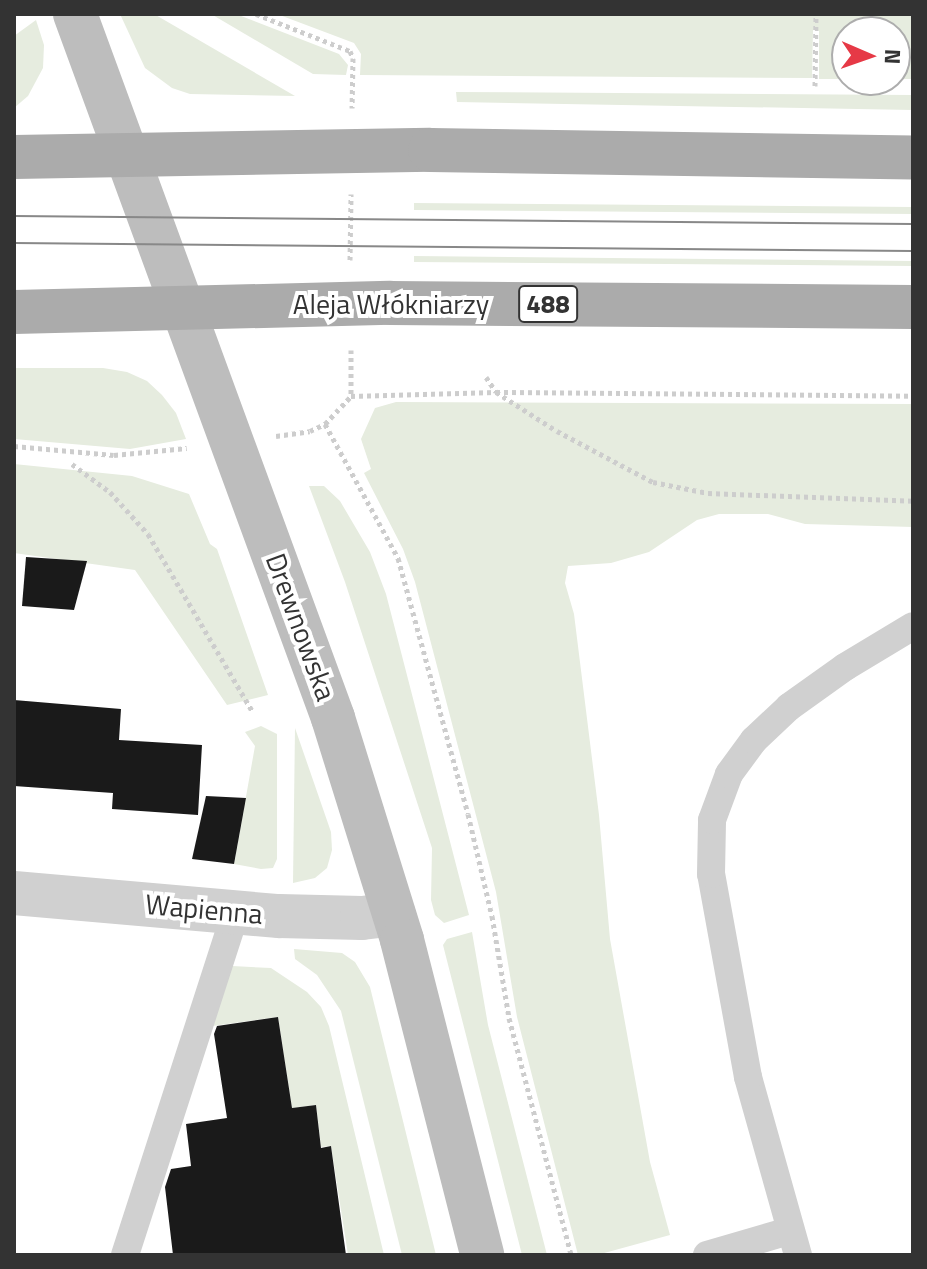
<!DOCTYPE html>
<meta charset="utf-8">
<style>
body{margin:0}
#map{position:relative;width:927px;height:1269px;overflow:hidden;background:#fff;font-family:"Titillium Web",sans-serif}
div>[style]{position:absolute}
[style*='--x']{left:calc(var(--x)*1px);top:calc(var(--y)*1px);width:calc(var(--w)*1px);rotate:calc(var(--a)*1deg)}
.green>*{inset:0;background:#e6ecdf}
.building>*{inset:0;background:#1a1a1a}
.path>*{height:5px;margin-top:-2.5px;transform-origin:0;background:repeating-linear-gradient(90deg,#cdcdcd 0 4px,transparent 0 8px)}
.lane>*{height:28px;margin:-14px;padding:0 14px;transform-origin:14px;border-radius:14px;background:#d0d0d0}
.street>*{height:44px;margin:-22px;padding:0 22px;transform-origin:22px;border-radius:22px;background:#d0d0d0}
.secondary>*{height:44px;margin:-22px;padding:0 22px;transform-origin:22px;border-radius:22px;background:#bdbdbd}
.primary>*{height:44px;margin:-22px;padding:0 22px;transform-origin:22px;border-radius:22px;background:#ababab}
.tram>*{height:2px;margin:-1px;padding:0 1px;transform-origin:1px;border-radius:1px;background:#888}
span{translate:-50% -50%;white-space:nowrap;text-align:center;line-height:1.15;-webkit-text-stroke:8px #fff;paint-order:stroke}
.shield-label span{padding:2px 6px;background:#fff;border:2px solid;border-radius:6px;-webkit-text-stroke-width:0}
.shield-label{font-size:26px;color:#333;font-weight:700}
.street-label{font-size:28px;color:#333}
.frame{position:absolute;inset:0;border:16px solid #333;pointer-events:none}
.north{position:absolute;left:831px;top:16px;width:80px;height:80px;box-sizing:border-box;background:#fff;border:2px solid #adadad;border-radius:50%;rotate:92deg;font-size:22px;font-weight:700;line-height:32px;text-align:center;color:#333}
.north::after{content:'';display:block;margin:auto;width:28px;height:36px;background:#e63946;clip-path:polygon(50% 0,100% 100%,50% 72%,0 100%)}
</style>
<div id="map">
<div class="green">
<div style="clip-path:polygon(120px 14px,154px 14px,295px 96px,190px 94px,172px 88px,145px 68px)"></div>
<div style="clip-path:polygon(211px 14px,236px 14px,339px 54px,348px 65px,346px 75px,313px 74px)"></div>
<div style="clip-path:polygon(277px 14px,913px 14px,913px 79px,895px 79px,895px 32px,847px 32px,847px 79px,819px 79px,819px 31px,813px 30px,812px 78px,360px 75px,361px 54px,354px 43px)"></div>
<div style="clip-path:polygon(36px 20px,44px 45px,43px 68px,28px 96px,14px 108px,14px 36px)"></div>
<div style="clip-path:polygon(456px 92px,913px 95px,913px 110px,457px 102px)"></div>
<div style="clip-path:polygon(414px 203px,913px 207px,913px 214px,414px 210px)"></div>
<div style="clip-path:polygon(414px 256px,913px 261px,913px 266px,414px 262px)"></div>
<div style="clip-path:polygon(14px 368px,103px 368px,127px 372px,147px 381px,162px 395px,176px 413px,186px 439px,130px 449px,14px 439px)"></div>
<div style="clip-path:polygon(396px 402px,913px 404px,913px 527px,805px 524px,768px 514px,719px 514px,697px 520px,649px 552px,611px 563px,568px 566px,565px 583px,574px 614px,599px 815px,610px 939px,650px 1162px,670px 1235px,597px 1255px,578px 1255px,517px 1017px,496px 892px,415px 582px,403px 549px,364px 473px,371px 469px,361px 439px,375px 408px)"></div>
<div style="clip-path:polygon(14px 464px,132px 476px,189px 494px,210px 544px,217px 549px,268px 695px,227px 705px,135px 570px,14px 553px)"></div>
<div style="clip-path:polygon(309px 486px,324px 486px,340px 501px,370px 552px,386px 594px,469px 915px,444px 923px,435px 915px,431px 900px,432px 848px,345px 582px)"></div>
<div style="clip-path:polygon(261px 726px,277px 734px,277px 859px,273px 868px,261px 869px,234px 864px,255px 746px,245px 732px)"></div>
<div style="clip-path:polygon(295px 728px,331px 832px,332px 850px,327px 868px,315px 878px,293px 883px)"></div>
<div style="clip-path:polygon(472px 932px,488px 1025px,547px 1255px,522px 1255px,443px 945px,447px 939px)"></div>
<div style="clip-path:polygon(294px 949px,342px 953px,355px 962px,370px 987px,436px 1255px,402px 1255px,341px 1011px,317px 975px,295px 959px)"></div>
<div style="clip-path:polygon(232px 966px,271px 968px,307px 992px,321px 1007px,329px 1026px,384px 1255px,348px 1255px,331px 1146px,321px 1147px,316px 1105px,292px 1108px,278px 1017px,213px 1026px)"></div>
</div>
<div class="building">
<div style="clip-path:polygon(26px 557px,87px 561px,74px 610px,22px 606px)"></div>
<div style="clip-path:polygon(14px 700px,121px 709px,119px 740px,202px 745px,198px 815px,112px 809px,113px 793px,14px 786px)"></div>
<div style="clip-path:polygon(206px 796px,246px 798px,234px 864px,192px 859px)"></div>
<div style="clip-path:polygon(278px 1017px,292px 1108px,316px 1105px,321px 1148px,331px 1146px,346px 1255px,173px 1255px,165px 1187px,171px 1169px,191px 1166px,186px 1124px,227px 1118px,214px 1034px,217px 1026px)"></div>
</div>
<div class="path">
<div style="--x:256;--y:14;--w:101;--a:21.5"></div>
<div style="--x:350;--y:51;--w:8;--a:67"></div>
<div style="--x:353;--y:58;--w:50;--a:91.1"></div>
<div style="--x:815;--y:86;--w:72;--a:-89.2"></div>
<div style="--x:350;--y:260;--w:66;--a:-89.1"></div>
<div style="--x:351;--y:350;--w:46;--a:90"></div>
<div style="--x:486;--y:377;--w:18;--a:56"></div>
<div style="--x:496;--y:392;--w:72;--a:32.6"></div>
<div style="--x:557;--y:431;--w:109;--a:28"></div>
<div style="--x:653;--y:482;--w:56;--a:11.3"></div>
<div style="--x:708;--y:493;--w:205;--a:2.2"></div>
<div style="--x:325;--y:424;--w:153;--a:61.4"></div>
<div style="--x:398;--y:558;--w:265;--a:74.7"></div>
<div style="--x:468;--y:814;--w:105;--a:76.8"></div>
<div style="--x:492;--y:916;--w:103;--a:80.5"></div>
<div style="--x:509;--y:1018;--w:245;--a:75.3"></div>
<div style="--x:276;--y:436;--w:34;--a:-8"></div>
<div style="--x:310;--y:431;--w:17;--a:-25"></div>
<div style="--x:325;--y:424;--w:38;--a:-47"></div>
<div style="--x:351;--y:396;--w:145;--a:-1.6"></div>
<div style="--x:496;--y:392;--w:417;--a:0.5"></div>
<div style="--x:14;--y:446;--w:100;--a:5.1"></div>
<div style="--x:114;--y:455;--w:73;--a:-5.5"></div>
<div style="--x:72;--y:464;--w:47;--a:36.4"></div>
<div style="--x:110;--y:492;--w:57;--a:47.9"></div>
<div style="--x:148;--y:534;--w:207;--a:59.5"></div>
</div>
<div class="lane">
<div style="--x:125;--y:1255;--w:361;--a:-72.1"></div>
<div style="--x:707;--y:1255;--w:85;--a:-16.3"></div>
<div style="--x:798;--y:1255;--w:185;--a:-105.7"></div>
<div style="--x:748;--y:1077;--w:206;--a:-100.3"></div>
<div style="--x:711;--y:874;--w:54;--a:-88.9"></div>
<div style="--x:712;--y:820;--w:49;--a:-69.7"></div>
<div style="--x:729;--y:774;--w:42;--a:-53.7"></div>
<div style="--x:754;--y:740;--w:48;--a:-43.3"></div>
<div style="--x:789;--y:707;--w:69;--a:-35.5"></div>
<div style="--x:845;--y:667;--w:79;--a:-31.1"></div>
</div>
<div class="street">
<div style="--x:14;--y:893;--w:266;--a:5"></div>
<div style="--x:279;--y:916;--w:83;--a:1.4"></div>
<div style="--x:362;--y:918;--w:32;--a:-7"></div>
</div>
<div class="secondary">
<div style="--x:75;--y:14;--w:750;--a:69.87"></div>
<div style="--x:333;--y:718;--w:232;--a:72.7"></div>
<div style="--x:402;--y:940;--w:325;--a:75.7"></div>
</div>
<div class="primary">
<div style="--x:14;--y:157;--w:416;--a:-1"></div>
<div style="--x:430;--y:150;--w:483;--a:0.9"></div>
<div style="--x:14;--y:312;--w:376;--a:-1.4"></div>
<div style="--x:390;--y:303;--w:523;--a:0.44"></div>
</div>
<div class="tram">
<div style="--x:14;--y:216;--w:899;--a:0.51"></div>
<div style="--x:14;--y:243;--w:899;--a:0.51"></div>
</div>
<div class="shield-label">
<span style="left:548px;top:304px">488</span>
</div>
<div class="street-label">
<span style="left:391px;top:304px">Aleja Włókniarzy</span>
<span style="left:301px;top:627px;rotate:70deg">Drewnowska</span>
<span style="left:204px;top:909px;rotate:5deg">Wapienna</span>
</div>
<div class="frame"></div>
<div class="north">N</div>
</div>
